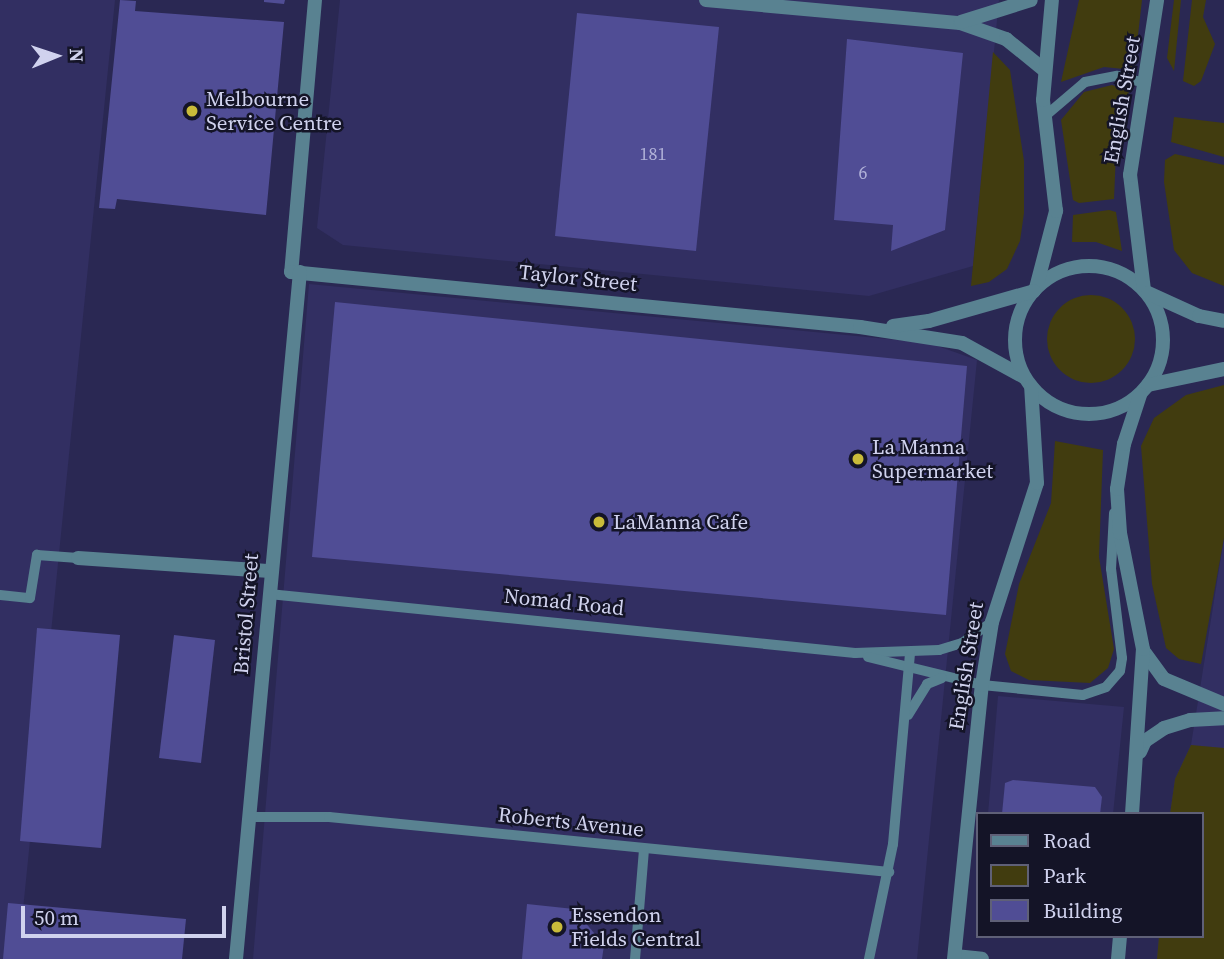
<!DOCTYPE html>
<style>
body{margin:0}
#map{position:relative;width:1224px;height:959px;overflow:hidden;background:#2a2853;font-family:"Source Serif 4",serif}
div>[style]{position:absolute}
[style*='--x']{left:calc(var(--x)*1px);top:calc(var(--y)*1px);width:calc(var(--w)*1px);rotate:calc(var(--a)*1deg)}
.built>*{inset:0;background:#322f62}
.green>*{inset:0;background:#413c0f}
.round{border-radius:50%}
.building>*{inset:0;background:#504d95}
.lane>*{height:10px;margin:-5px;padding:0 5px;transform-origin:5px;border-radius:5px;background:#598291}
.street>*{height:14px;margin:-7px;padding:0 7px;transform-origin:7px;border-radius:7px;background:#598291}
.street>.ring{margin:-7px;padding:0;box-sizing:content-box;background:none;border:14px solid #598291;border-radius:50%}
.dots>*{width:19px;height:19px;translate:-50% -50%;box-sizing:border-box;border:4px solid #141427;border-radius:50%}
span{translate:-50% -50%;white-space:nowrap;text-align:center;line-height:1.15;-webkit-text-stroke:5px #141427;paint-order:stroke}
.number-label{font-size:18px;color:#b0b1d8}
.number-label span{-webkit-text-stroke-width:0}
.poi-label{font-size:21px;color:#d0d2ee}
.left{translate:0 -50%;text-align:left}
.street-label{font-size:21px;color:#d0d2ee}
.legend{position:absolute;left:976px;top:812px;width:228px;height:126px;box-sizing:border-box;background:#141427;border:2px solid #5f6077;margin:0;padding:9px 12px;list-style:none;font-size:21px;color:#d0d2ee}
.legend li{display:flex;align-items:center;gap:14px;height:35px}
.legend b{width:35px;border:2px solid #5f6077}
.north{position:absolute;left:21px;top:21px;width:70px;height:70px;-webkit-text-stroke:5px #141427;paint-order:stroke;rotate:88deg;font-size:19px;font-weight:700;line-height:28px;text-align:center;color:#d0d2ee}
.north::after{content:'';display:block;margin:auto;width:24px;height:32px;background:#d0d2ee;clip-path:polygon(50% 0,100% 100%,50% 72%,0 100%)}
.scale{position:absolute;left:21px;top:906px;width:205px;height:32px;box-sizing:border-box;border:4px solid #d0d2ee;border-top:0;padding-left:9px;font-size:21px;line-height:24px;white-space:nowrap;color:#d0d2ee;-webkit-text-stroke:5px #141427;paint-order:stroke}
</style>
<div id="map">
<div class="built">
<div style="clip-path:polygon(0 0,115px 0,18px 959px,0 959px)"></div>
<div style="clip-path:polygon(340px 0,999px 0,973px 266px,869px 296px,343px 245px,317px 228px)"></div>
<div style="clip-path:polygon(309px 284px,929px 343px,977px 360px,917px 959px,253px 959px)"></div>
<div style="clip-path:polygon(1224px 538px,1224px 959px,1157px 959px,1159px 936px,1201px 936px,1201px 814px,1170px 814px,1175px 779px,1191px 745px)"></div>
<div style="clip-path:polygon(998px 696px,1124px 707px,1113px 814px,988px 814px)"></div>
</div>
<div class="green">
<div style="clip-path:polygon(1079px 0,1142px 0,1134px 70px,1104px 67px,1061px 82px)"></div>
<div style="clip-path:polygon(1174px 0,1181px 0,1174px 71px,1167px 58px)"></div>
<div style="clip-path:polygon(1192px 0,1206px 0,1203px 17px,1215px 44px,1201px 81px,1194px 86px,1183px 81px)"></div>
<div style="clip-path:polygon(993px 52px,1010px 70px,1024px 161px,1024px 213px,1020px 241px,1007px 269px,989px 282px,971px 286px)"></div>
<div style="clip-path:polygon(1112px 85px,1129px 91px,1116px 153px,1114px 199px,1079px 203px,1073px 200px,1061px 120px,1084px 92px)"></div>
<div style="clip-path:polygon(1174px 117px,1224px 123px,1224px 157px,1171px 142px)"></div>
<div style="clip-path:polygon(1175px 154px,1224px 165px,1224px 286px,1192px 273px,1174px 250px,1164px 182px,1165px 160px)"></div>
<div style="clip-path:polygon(1109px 210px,1116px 212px,1122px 251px,1096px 242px,1072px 242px,1073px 215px)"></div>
<div class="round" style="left:1047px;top:295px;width:88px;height:88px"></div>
<div style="clip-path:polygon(1224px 385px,1224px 538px,1201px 664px,1179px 659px,1166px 648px,1152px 584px,1141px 446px,1154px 418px,1186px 395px)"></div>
<div style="clip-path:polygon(1055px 441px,1103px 450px,1099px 557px,1114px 649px,1108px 668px,1090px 683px,1029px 680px,1011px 671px,1005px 654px,1019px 584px,1051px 503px)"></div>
<div style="clip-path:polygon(1191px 745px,1224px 748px,1224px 959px,1157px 959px,1159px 936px,1201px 936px,1201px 814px,1170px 814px,1175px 779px)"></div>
</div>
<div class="building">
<div style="clip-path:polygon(120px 0,136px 1px,135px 11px,284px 22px,266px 215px,117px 199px,115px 209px,99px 208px)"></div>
<div style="clip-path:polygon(264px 0,285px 0,284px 4px,264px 2px)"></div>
<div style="clip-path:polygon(577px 13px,719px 27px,696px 251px,555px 236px)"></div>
<div style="clip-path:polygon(847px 39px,963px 53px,945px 230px,891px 251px,893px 225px,834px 220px)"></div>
<div style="clip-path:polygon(335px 302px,967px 366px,946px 615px,312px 557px)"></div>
<div style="clip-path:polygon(37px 628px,120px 635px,101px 848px,20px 841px)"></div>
<div style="clip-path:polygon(174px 635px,215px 640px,201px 763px,159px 758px)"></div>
<div style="clip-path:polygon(1013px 780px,1095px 787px,1102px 797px,1100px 814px,1002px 814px,1005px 783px)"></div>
<div style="clip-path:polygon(8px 903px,186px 919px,182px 959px,3px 959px)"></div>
<div style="clip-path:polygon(527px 904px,574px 909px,604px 945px,602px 959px,522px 959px)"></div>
</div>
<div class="lane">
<div style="--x:1044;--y:117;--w:54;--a:-40.5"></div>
<div style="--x:1085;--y:82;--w:33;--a:-11"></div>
<div style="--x:1117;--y:76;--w:30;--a:14"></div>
<div style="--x:269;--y:594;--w:589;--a:5.75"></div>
<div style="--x:855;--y:653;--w:84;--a:-2"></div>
<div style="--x:939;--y:650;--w:24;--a:-17"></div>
<div style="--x:962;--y:643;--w:37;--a:-35"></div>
<div style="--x:0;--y:595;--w:30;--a:6"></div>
<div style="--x:30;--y:598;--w:44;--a:-80.8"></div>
<div style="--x:37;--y:555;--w:41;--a:4.2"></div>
<div style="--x:868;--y:657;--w:117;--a:13.8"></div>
<div style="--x:982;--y:685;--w:101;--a:5.7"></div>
<div style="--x:1083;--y:695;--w:24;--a:-19"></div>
<div style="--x:1106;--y:687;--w:21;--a:-49"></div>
<div style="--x:1120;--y:671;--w:13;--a:-81"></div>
<div style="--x:1122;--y:658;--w:90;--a:-97"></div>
<div style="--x:1111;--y:569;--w:56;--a:-86.9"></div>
<div style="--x:908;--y:715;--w:36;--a:-58"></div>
<div style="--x:927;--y:684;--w:16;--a:-22"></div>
<div style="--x:249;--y:817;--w:80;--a:0"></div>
<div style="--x:329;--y:817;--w:563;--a:5.61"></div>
<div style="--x:635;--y:959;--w:110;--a:-85.3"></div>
<div style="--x:869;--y:959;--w:117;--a:-78.2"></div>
<div style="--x:893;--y:844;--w:191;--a:-84.9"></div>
</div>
<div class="street">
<div style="--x:315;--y:0;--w:273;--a:95"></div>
<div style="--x:291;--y:272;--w:572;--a:5.52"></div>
<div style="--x:860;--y:327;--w:103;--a:8.9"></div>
<div style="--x:962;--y:343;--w:71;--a:28.7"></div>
<div style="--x:706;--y:0;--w:255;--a:5.2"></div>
<div style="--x:960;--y:23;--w:49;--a:19.2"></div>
<div style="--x:1006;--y:39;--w:48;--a:39"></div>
<div style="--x:961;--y:22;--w:73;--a:-17.4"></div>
<div class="ring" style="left:1015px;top:266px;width:134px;height:134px"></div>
<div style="--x:1036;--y:288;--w:80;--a:-75.4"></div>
<div style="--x:1056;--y:211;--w:112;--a:-96.7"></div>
<div style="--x:1043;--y:100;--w:100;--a:-84.9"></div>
<div style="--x:1144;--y:290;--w:116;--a:-96.9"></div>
<div style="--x:1130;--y:175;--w:177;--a:-81.2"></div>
<div style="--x:1148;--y:293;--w:56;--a:24.3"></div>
<div style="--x:1199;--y:316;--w:25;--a:11"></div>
<div style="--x:893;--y:326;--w:36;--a:-8"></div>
<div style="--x:929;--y:321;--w:109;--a:-15.9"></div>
<div style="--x:1148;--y:385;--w:78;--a:-11.9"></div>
<div style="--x:78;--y:558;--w:193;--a:3.9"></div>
<div style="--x:1145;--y:653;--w:32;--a:54"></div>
<div style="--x:1164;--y:679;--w:65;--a:22.6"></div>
<div style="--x:1140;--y:752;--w:12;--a:-66"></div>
<div style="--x:1145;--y:741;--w:23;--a:-34"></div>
<div style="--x:1164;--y:728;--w:27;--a:-17"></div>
<div style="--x:1190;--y:720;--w:34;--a:-3"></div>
<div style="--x:1132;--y:814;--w:165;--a:-86.2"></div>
<div style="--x:1143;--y:649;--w:118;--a:-101.2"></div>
<div style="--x:1120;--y:533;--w:44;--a:-93.9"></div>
<div style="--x:1117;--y:489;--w:46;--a:-81.2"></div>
<div style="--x:1124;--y:444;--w:52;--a:-71.9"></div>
<div style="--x:955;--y:956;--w:27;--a:6"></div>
<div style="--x:236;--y:959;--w:690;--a:-84.68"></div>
<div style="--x:954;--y:959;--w:275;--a:-84.2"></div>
<div style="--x:982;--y:685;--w:64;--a:-81"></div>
<div style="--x:992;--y:622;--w:146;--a:-72.1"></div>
<div style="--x:1037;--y:483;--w:97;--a:-93.5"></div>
<div style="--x:1118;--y:959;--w:23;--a:-85"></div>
</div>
<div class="dots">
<div style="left:192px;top:111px;background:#c9bb3a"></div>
<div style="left:858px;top:459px;background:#c9bb3a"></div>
<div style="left:599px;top:522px;background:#c9bb3a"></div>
<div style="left:557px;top:927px;background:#c9bb3a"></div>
</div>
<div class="number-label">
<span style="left:653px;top:154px">181</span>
<span style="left:863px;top:173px">6</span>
</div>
<div class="poi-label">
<span class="left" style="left:206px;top:111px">Melbourne<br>Service Centre</span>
<span class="left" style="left:872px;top:459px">La Manna<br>Supermarket</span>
<span class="left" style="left:613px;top:522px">LaManna Cafe</span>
<span class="left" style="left:571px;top:927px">Essendon<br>Fields Central</span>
</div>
<div class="street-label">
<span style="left:1122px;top:100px;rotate:-80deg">English Street</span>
<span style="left:578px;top:278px;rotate:6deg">Taylor Street</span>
<span style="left:564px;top:602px;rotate:6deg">Nomad Road</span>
<span style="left:246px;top:614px;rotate:-85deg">Bristol Street</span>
<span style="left:966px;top:666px;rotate:-81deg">English Street</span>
<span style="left:571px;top:822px;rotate:6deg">Roberts Avenue</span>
</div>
<ul class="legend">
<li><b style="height:9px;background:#598291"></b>Road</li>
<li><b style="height:19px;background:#413c0f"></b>Park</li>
<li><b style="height:19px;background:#504d95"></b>Building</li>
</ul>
<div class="north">N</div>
<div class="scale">50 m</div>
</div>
